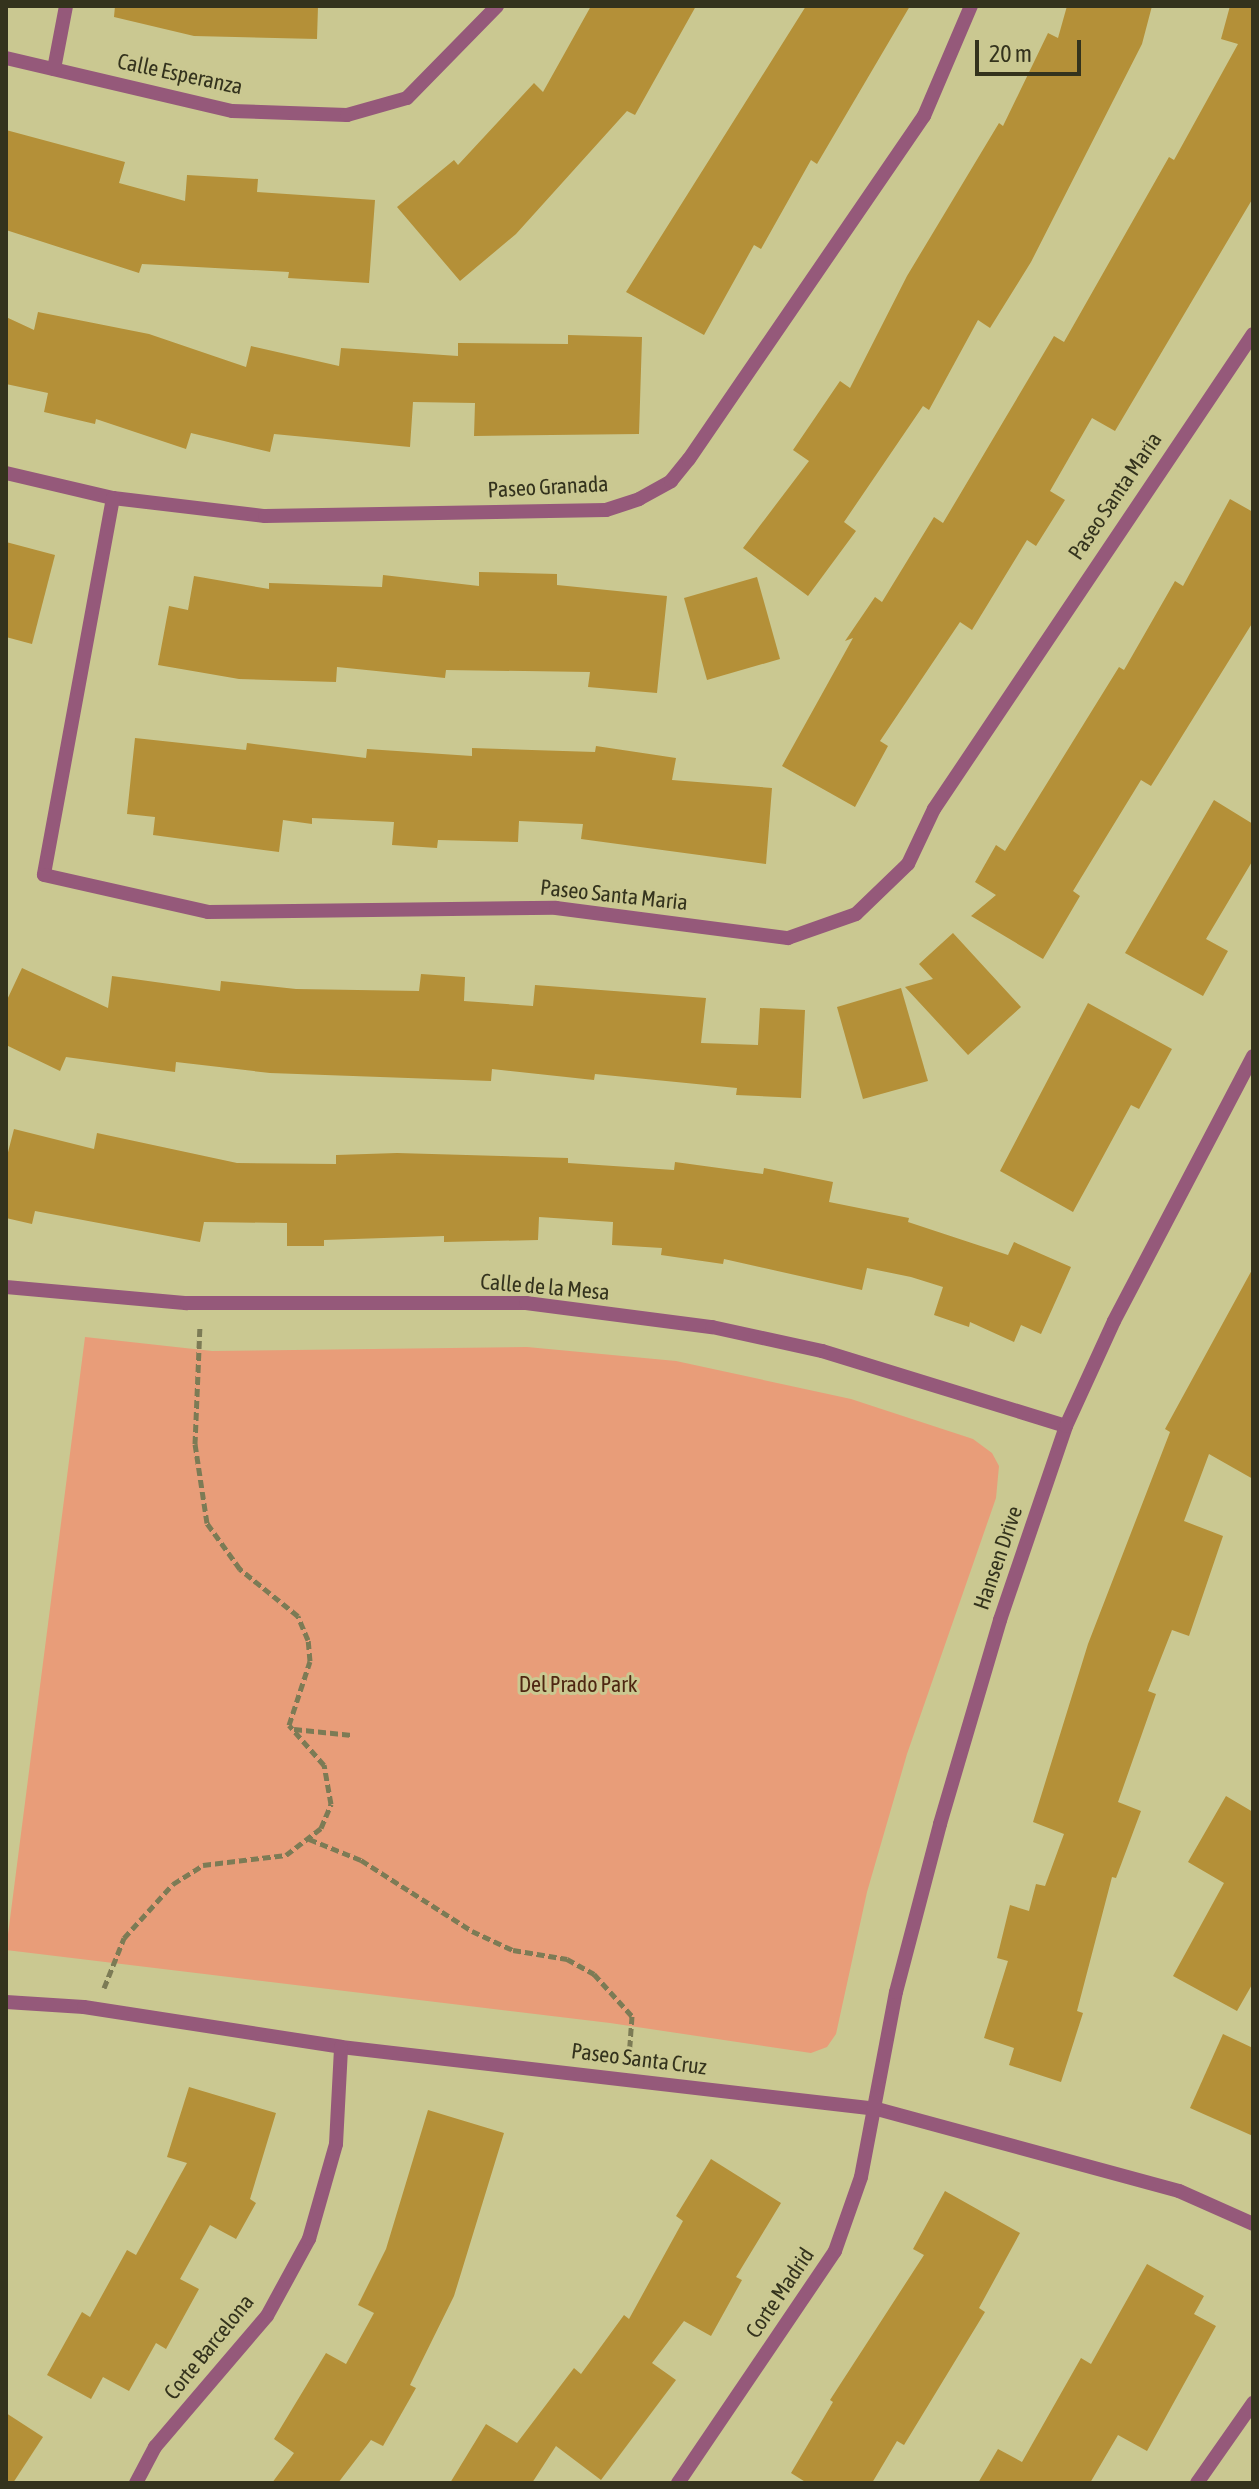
<!DOCTYPE html>
<style>
body{margin:0}
#map{position:relative;width:1259px;height:2489px;overflow:hidden;background:#cac891;font-family:"Asap Condensed",sans-serif}
div>[style]{position:absolute}
[style*='--x']{left:calc(var(--x)*1px);top:calc(var(--y)*1px);width:calc(var(--w)*1px);rotate:calc(var(--a)*1deg)}
.green>*{inset:0;background:#e89d79}
.building>*{inset:0;background:#b49038}
.path>*{height:5px;margin-top:-2.5px;transform-origin:0;background:repeating-linear-gradient(90deg,#7c7b55 0 8px,transparent 0 12px)}
.minor>*{height:14px;margin:-7px;padding:0 7px;transform-origin:7px;border-radius:7px;background:#95597a}
span{translate:-50% -50%;white-space:nowrap;text-align:center;line-height:1.15;-webkit-text-stroke:6px #cac891;paint-order:stroke}
.street-label{font-size:22px;color:#34331d}
.park-label{font-size:22px;color:#4f2712}
.frame{position:absolute;inset:0;border:8px solid #34331d;pointer-events:none}
.scale{position:absolute;left:975px;top:40px;width:106px;height:36px;box-sizing:border-box;border:4px solid #34331d;border-top:0;padding-left:10px;font-size:24px;line-height:28px;white-space:nowrap;color:#34331d;-webkit-text-stroke:6px #cac891;paint-order:stroke}
</style>
<div id="map">
<div class="green">
<div style="clip-path:polygon(85px 1337px,212px 1351px,527px 1347px,676px 1361px,851px 1399px,973px 1439px,992px 1453px,999px 1466px,996px 1498px,907px 1754px,867px 1892px,836px 2034px,827px 2047px,811px 2053px,610px 2023px,6px 1950px)"></div>
</div>
<div class="building">
<div style="clip-path:polygon(115px 6px,318px 6px,317px 39px,194px 36px,114px 17px)"></div>
<div style="clip-path:polygon(591px 6px,696px 6px,635px 115px,627px 111px,516px 234px,460px 281px,397px 207px,454px 160px,458px 165px,534px 83px,543px 92px)"></div>
<div style="clip-path:polygon(806px 6px,910px 6px,817px 164px,811px 160px,761px 249px,754px 245px,704px 335px,626px 292px)"></div>
<div style="clip-path:polygon(1067px 6px,1152px 6px,1142px 44px,1031px 262px,990px 328px,978px 320px,929px 410px,923px 406px,844px 522px,856px 531px,808px 596px,743px 548px,809px 461px,793px 450px,840px 381px,850px 388px,907px 276px,999px 123px,1003px 126px,1048px 33px,1058px 38px)"></div>
<div style="clip-path:polygon(1230px 6px,1253px 6px,1253px 198px,1115px 431px,1092px 418px,1050px 491px,1065px 500px,1036px 546px,1027px 540px,972px 630px,960px 622px,880px 741px,888px 746px,855px 807px,782px 766px,853px 638px,845px 641px,875px 597px,882px 602px,934px 517px,943px 523px,1054px 336px,1064px 342px,1169px 157px,1174px 160px,1238px 44px,1221px 39px)"></div>
<div style="clip-path:polygon(6px 130px,125px 162px,119px 183px,185px 201px,187px 175px,258px 179px,257px 192px,375px 200px,369px 283px,288px 278px,289px 272px,142px 264px,139px 273px,6px 230px)"></div>
<div style="clip-path:polygon(38px 312px,149px 334px,246px 367px,251px 346px,339px 366px,341px 348px,458px 356px,458px 343px,568px 344px,568px 335px,642px 337px,639px 434px,474px 436px,475px 403px,413px 402px,410px 447px,274px 434px,270px 452px,191px 433px,186px 449px,96px 419px,95px 424px,44px 412px,48px 393px,6px 384px,6px 317px,34px 330px)"></div>
<div style="clip-path:polygon(1230px 499px,1253px 512px,1253px 622px,1151px 786px,1141px 780px,1073px 891px,1080px 896px,1043px 959px,971px 916px,996px 895px,975px 882px,996px 845px,1005px 851px,1119px 667px,1124px 670px,1175px 581px,1183px 586px)"></div>
<div style="clip-path:polygon(6px 542px,55px 555px,32px 644px,6px 637px)"></div>
<div style="clip-path:polygon(479px 572px,557px 574px,557px 585px,667px 596px,657px 693px,588px 687px,590px 672px,446px 670px,445px 678px,337px 667px,336px 682px,239px 679px,158px 665px,169px 606px,188px 610px,194px 576px,269px 589px,269px 583px,382px 587px,383px 575px,479px 586px)"></div>
<div style="clip-path:polygon(757px 577px,780px 659px,707px 680px,684px 598px)"></div>
<div style="clip-path:polygon(135px 738px,246px 750px,247px 743px,366px 758px,367px 749px,472px 756px,472px 748px,595px 752px,596px 746px,676px 758px,672px 780px,772px 788px,766px 864px,581px 839px,583px 824px,519px 821px,518px 842px,438px 840px,437px 848px,392px 845px,394px 822px,312px 818px,312px 824px,283px 820px,279px 852px,153px 835px,155px 817px,127px 814px)"></div>
<div style="clip-path:polygon(1214px 800px,1253px 824px,1253px 860px,1206px 939px,1228px 951px,1203px 996px,1125px 953px)"></div>
<div style="clip-path:polygon(953px 933px,1021px 1007px,968px 1055px,905px 987px,933px 979px,919px 964px)"></div>
<div style="clip-path:polygon(22px 968px,108px 1008px,112px 976px,220px 991px,221px 981px,296px 989px,419px 991px,421px 974px,465px 977px,464px 1001px,533px 1006px,535px 985px,706px 998px,701px 1043px,758px 1045px,760px 1008px,805px 1010px,801px 1098px,736px 1095px,737px 1088px,595px 1074px,594px 1080px,492px 1069px,491px 1081px,270px 1073px,176px 1062px,175px 1072px,66px 1057px,60px 1071px,6px 1045px,6px 1002px)"></div>
<div style="clip-path:polygon(901px 988px,928px 1081px,863px 1099px,837px 1007px)"></div>
<div style="clip-path:polygon(1088px 1003px,1172px 1049px,1139px 1109px,1131px 1105px,1073px 1212px,1000px 1171px)"></div>
<div style="clip-path:polygon(14px 1129px,94px 1149px,97px 1133px,237px 1163px,336px 1164px,336px 1155px,397px 1153px,568px 1158px,568px 1163px,674px 1170px,675px 1162px,763px 1174px,764px 1168px,833px 1182px,829px 1202px,909px 1218px,908px 1222px,1008px 1255px,1014px 1242px,1071px 1267px,1041px 1334px,1021px 1325px,1014px 1342px,970px 1322px,969px 1327px,934px 1315px,943px 1287px,911px 1277px,867px 1268px,862px 1290px,724px 1259px,723px 1264px,661px 1255px,662px 1248px,612px 1245px,613px 1222px,539px 1217px,538px 1240px,444px 1242px,444px 1236px,324px 1240px,324px 1246px,287px 1246px,287px 1223px,204px 1222px,200px 1242px,35px 1211px,32px 1224px,6px 1218px,6px 1160px)"></div>
<div style="clip-path:polygon(1253px 1268px,1253px 1479px,1209px 1454px,1184px 1521px,1223px 1536px,1189px 1636px,1172px 1630px,1148px 1691px,1156px 1694px,1118px 1802px,1141px 1811px,1116px 1878px,1112px 1877px,1077px 2011px,1083px 2013px,1061px 2082px,1009px 2065px,1014px 2048px,984px 2038px,1008px 1961px,997px 1958px,1010px 1905px,1029px 1911px,1036px 1884px,1045px 1886px,1064px 1834px,1033px 1822px,1088px 1644px,1170px 1432px,1165px 1429px)"></div>
<div style="clip-path:polygon(1226px 1796px,1253px 1812px,1253px 1983px,1237px 2011px,1173px 1976px,1224px 1883px,1188px 1862px)"></div>
<div style="clip-path:polygon(1223px 2034px,1253px 2048px,1253px 2136px,1190px 2108px)"></div>
<div style="clip-path:polygon(189px 2087px,276px 2113px,250px 2199px,256px 2203px,236px 2239px,210px 2225px,180px 2279px,199px 2289px,166px 2349px,156px 2343px,129px 2391px,103px 2377px,91px 2399px,47px 2375px,82px 2312px,90px 2317px,127px 2250px,136px 2255px,187px 2163px,167px 2157px)"></div>
<div style="clip-path:polygon(428px 2110px,504px 2133px,454px 2296px,410px 2385px,416px 2388px,383px 2446px,371px 2440px,338px 2483px,272px 2483px,294px 2453px,274px 2439px,326px 2353px,346px 2364px,374px 2313px,358px 2305px,386px 2249px)"></div>
<div style="clip-path:polygon(711px 2159px,781px 2203px,736px 2277px,742px 2280px,711px 2336px,684px 2321px,652px 2363px,676px 2380px,601px 2480px,556px 2446px,532px 2483px,450px 2483px,486px 2424px,517px 2443px,574px 2368px,581px 2374px,624px 2315px,629px 2319px,683px 2221px,676px 2216px)"></div>
<div style="clip-path:polygon(945px 2191px,1020px 2233px,979px 2308px,985px 2312px,904px 2445px,897px 2441px,872px 2483px,807px 2483px,791px 2473px,833px 2402px,830px 2400px,924px 2255px,913px 2249px)"></div>
<div style="clip-path:polygon(1147px 2264px,1204px 2296px,1194px 2314px,1216px 2326px,1147px 2451px,1118px 2435px,1090px 2483px,978px 2483px,998px 2449px,1022px 2462px,1081px 2358px,1091px 2364px)"></div>
<div style="clip-path:polygon(6px 2413px,43px 2437px,13px 2483px,6px 2483px)"></div>
</div>
<div class="path">
<div style="--x:294;--y:1729;--w:58;--a:5.9"></div>
<div style="--x:309;--y:1839;--w:56;--a:22"></div>
<div style="--x:361;--y:1860;--w:132;--a:32.6"></div>
<div style="--x:472;--y:1931;--w:45;--a:24.9"></div>
<div style="--x:513;--y:1950;--w:55;--a:9.5"></div>
<div style="--x:567;--y:1959;--w:31;--a:29"></div>
<div style="--x:594;--y:1974;--w:57;--a:47.9"></div>
<div style="--x:632;--y:2016;--w:42;--a:94.1"></div>
<div style="--x:104;--y:1988;--w:54;--a:-68.2"></div>
<div style="--x:124;--y:1938;--w:73;--a:-47.8"></div>
<div style="--x:173;--y:1884;--w:36;--a:-32"></div>
<div style="--x:203;--y:1865;--w:84;--a:-6.9"></div>
<div style="--x:286;--y:1855;--w:44;--a:-37.6"></div>
<div style="--x:321;--y:1828;--w:26;--a:-67"></div>
<div style="--x:331;--y:1804;--w:40;--a:-100"></div>
<div style="--x:324;--y:1765;--w:53;--a:-131.2"></div>
<div style="--x:289;--y:1725;--w:67;--a:-71.8"></div>
<div style="--x:310;--y:1661;--w:21;--a:-95"></div>
<div style="--x:308;--y:1640;--w:26;--a:-113"></div>
<div style="--x:298;--y:1616;--w:75;--a:-141"></div>
<div style="--x:240;--y:1569;--w:57;--a:-125.7"></div>
<div style="--x:207;--y:1523;--w:80;--a:-98.6"></div>
<div style="--x:195;--y:1444;--w:117;--a:-87.6"></div>
</div>
<div class="minor">
<div style="--x:6;--y:58;--w:232;--a:13.2"></div>
<div style="--x:232;--y:111;--w:115;--a:2"></div>
<div style="--x:347;--y:115;--w:62;--a:-15.8"></div>
<div style="--x:407;--y:98;--w:129;--a:-45.6"></div>
<div style="--x:54;--y:69;--w:64;--a:-79.2"></div>
<div style="--x:6;--y:473;--w:110;--a:13.2"></div>
<div style="--x:113;--y:498;--w:153;--a:6.8"></div>
<div style="--x:265;--y:516;--w:341;--a:-1"></div>
<div style="--x:606;--y:510;--w:35;--a:-18"></div>
<div style="--x:639;--y:499;--w:37;--a:-29"></div>
<div style="--x:671;--y:481;--w:28;--a:-51"></div>
<div style="--x:689;--y:459;--w:416;--a:-55.6"></div>
<div style="--x:924;--y:116;--w:120;--a:-66.9"></div>
<div style="--x:113;--y:498;--w:383;--a:100.4"></div>
<div style="--x:44;--y:875;--w:168;--a:12.7"></div>
<div style="--x:208;--y:912;--w:348;--a:-0.7"></div>
<div style="--x:556;--y:908;--w:234;--a:7.4"></div>
<div style="--x:788;--y:938;--w:72;--a:-19.4"></div>
<div style="--x:856;--y:914;--w:72;--a:-43.9"></div>
<div style="--x:908;--y:864;--w:61;--a:-64.7"></div>
<div style="--x:934;--y:809;--w:572;--a:-56.12"></div>
<div style="--x:6;--y:1287;--w:182;--a:5.1"></div>
<div style="--x:187;--y:1303;--w:339;--a:0"></div>
<div style="--x:526;--y:1303;--w:188;--a:7.4"></div>
<div style="--x:712;--y:1327;--w:113;--a:12.3"></div>
<div style="--x:822;--y:1351;--w:255;--a:17.1"></div>
<div style="--x:6;--y:2002;--w:78;--a:3.7"></div>
<div style="--x:84;--y:2007;--w:260;--a:8.8"></div>
<div style="--x:341;--y:2047;--w:540;--a:6.6"></div>
<div style="--x:877;--y:2109;--w:313;--a:15.2"></div>
<div style="--x:1179;--y:2191;--w:81;--a:24"></div>
<div style="--x:136;--y:2483;--w:41;--a:-62.2"></div>
<div style="--x:155;--y:2447;--w:172;--a:-49.5"></div>
<div style="--x:267;--y:2316;--w:88;--a:-61.4"></div>
<div style="--x:309;--y:2239;--w:99;--a:-74.1"></div>
<div style="--x:336;--y:2144;--w:97;--a:-87"></div>
<div style="--x:678;--y:2483;--w:280;--a:-55.9"></div>
<div style="--x:835;--y:2251;--w:78;--a:-70.6"></div>
<div style="--x:861;--y:2177;--w:188;--a:-79.3"></div>
<div style="--x:896;--y:1992;--w:174;--a:-75.3"></div>
<div style="--x:940;--y:1824;--w:213;--a:-73.6"></div>
<div style="--x:1000;--y:1620;--w:205;--a:-71.2"></div>
<div style="--x:1066;--y:1426;--w:115;--a:-65.4"></div>
<div style="--x:1114;--y:1321;--w:299;--a:-62.3"></div>
<div style="--x:1197;--y:2483;--w:98;--a:-55"></div>
</div>
<div class="street-label">
<span style="left:180px;top:74px;rotate:12deg">Calle Esperanza</span>
<span style="left:548px;top:487px;rotate:-3deg">Paseo Granada</span>
<span style="left:1115px;top:496px;rotate:-56deg">Paseo Santa Maria</span>
<span style="left:614px;top:895px;rotate:6deg">Paseo Santa Maria</span>
<span style="left:545px;top:1287px;rotate:5deg">Calle de la Mesa</span>
<span style="left:998px;top:1558px;rotate:-71deg">Hansen Drive</span>
<span style="left:639px;top:2059px;rotate:7deg">Paseo Santa Cruz</span>
<span style="left:780px;top:2293px;rotate:-56deg">Corte Madrid</span>
<span style="left:209px;top:2347px;rotate:-51deg">Corte Barcelona</span>
</div>
<div class="park-label">
<span style="left:578px;top:1685px">Del Prado Park</span>
</div>
<div class="frame"></div>
<div class="scale">20 m</div>
</div>
